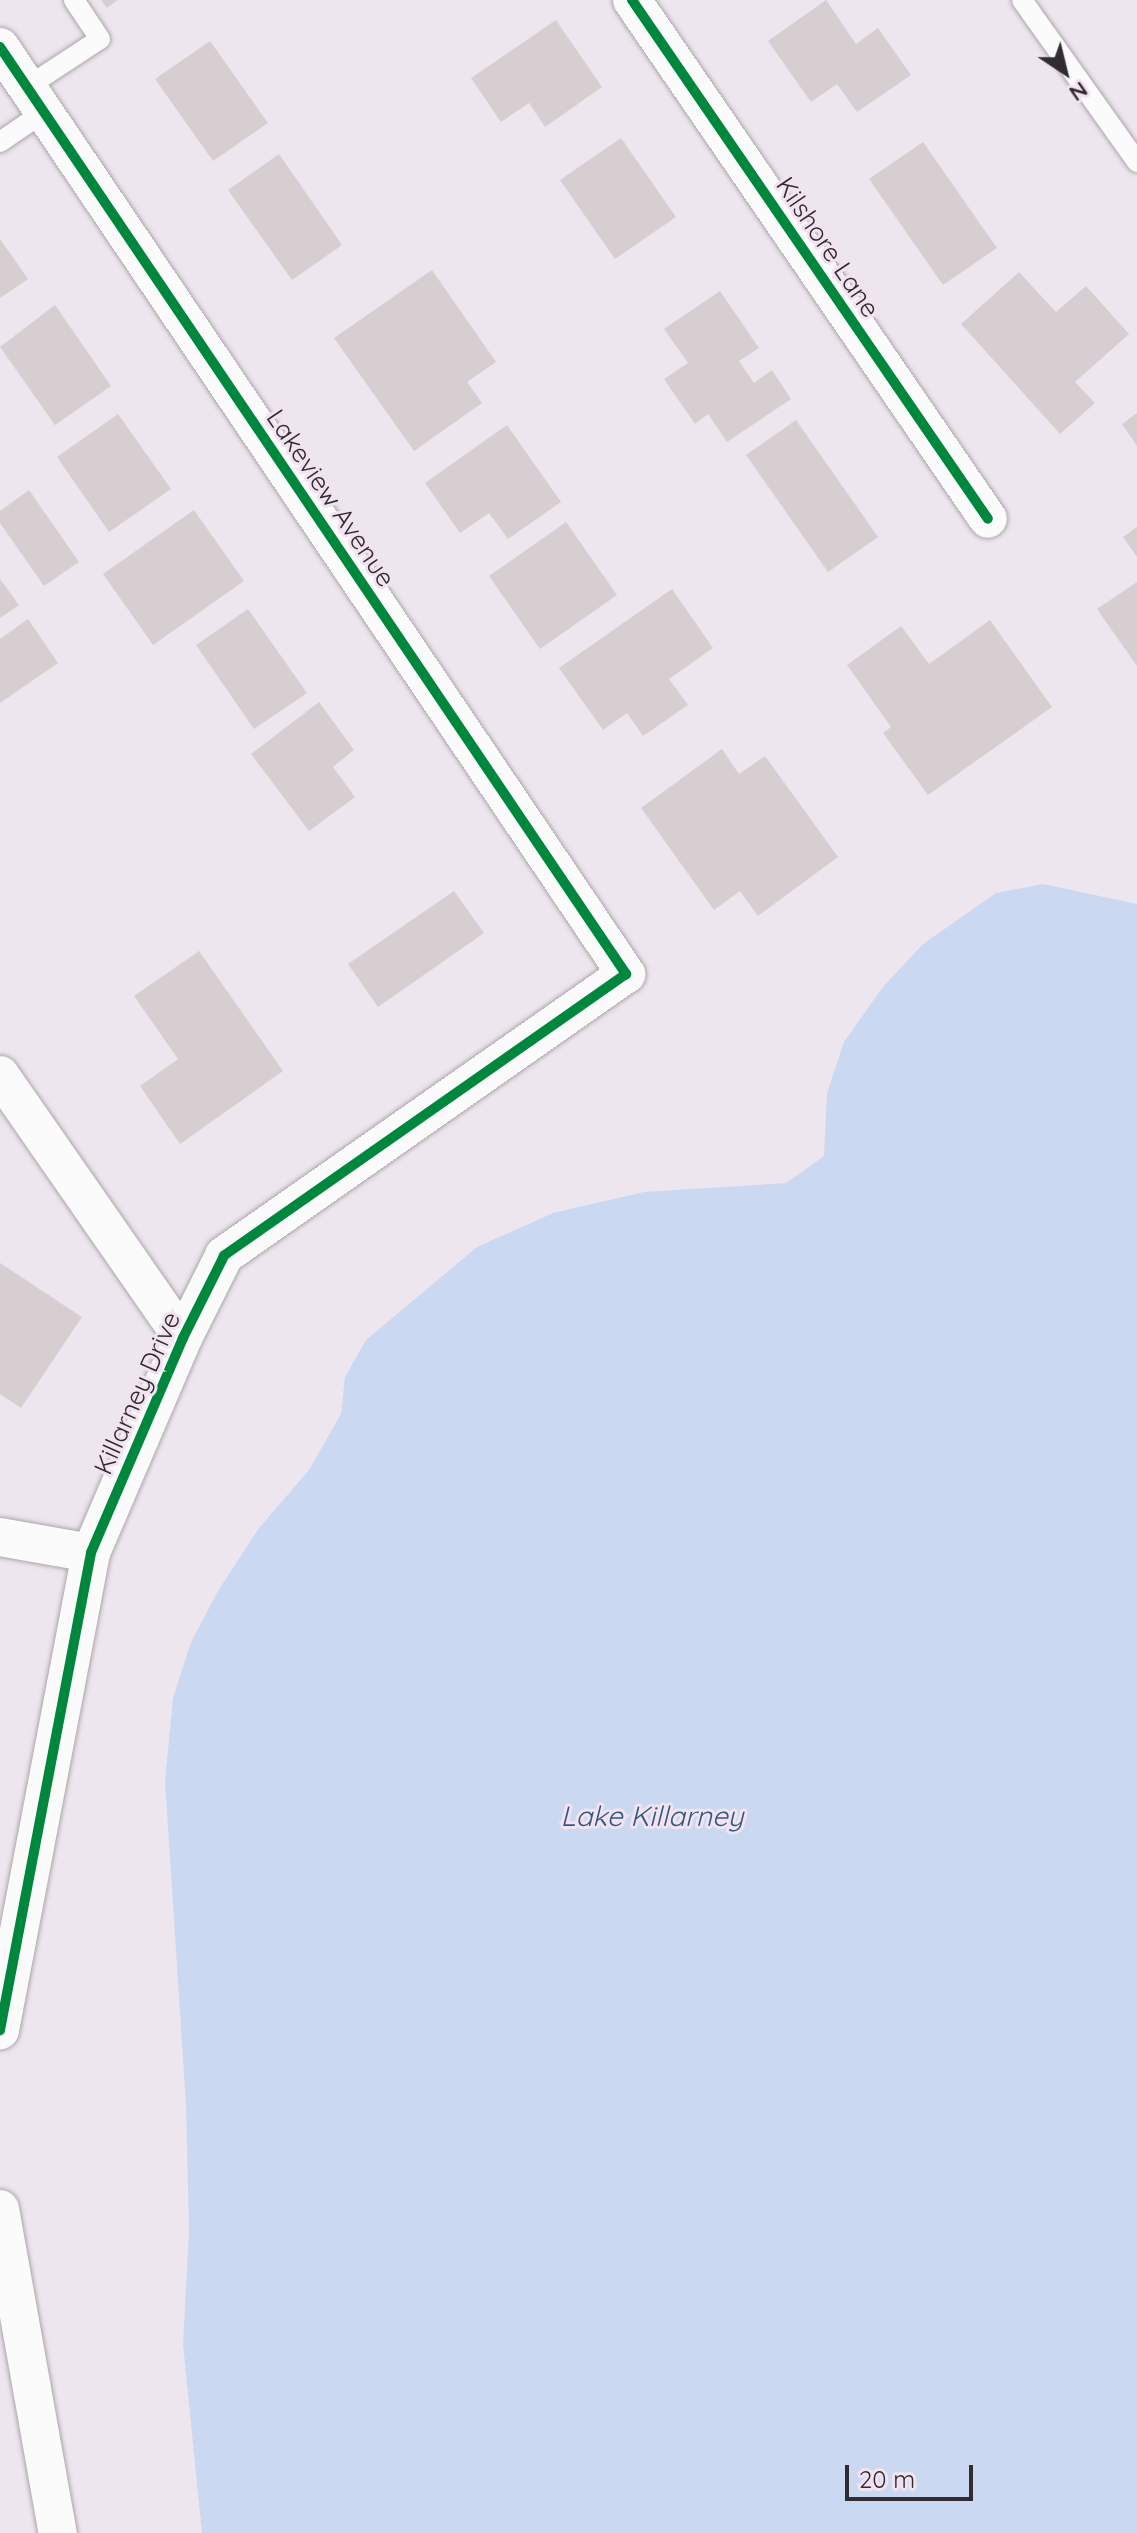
<!DOCTYPE html>
<style>
body{margin:0}
#map{position:relative;width:1137px;height:2533px;overflow:hidden;background:#eee6ee;font-family:Quicksand,sans-serif}
div>[style]{position:absolute}
[style*='--x']{left:calc(var(--x)*1px);top:calc(var(--y)*1px);width:calc(var(--w)*1px);rotate:calc(var(--a)*1deg)}
.water>*{inset:0;background:#cad9f1}
.building>*{inset:0;background:#d6ced1}
.roads{filter:drop-shadow(0 0 2px #aca6ac) drop-shadow(0 0 2px #aca6ac)}
.service>*{height:20px;margin:-10px;padding:0 10px;transform-origin:10px;border-radius:10px;background:#fcfbfc}
.minor>*{height:38px;margin:-19px;padding:0 19px;transform-origin:19px;border-radius:19px;background:#fcfbfc}
.cycleway>*{height:10px;margin:-5px;padding:0 5px;transform-origin:5px;border-radius:5px;background:#00873e}
span{translate:-50% -50%;white-space:nowrap;text-align:center;line-height:1.15;-webkit-text-stroke:6px #f2e3f1;paint-order:stroke}
.street-label{font-size:26px;color:#312c31}
.water-label{font-size:28px;color:#345881;font-style:italic}
.north{position:absolute;left:1025px;top:32px;width:80px;height:80px;-webkit-text-stroke:6px #f2e3f1;paint-order:stroke;rotate:145deg;font-size:22px;font-weight:700;line-height:32px;text-align:center;color:#312c31}
.north::after{content:'';display:block;margin:auto;width:28px;height:36px;background:#312c31;clip-path:polygon(50% 0,100% 100%,50% 72%,0 100%)}
.scale{position:absolute;left:845px;top:2465px;width:128px;height:36px;box-sizing:border-box;border:4px solid #312c31;border-top:0;padding-left:10px;font-size:24px;line-height:28px;white-space:nowrap;color:#312c31;-webkit-text-stroke:6px #f2e3f1;paint-order:stroke}
</style>
<div id="map">
<div class="water">
<div style="clip-path:polygon(1043px 884px,1137px 904px,1137px 2533px,202px 2533px,183px 2345px,189px 2231px,186px 2105px,165px 1781px,173px 1698px,191px 1642px,218px 1591px,259px 1528px,309px 1470px,341px 1414px,345px 1377px,366px 1340px,477px 1247px,553px 1213px,644px 1192px,786px 1183px,824px 1156px,827px 1093px,844px 1042px,882px 988px,923px 944px,996px 893px)"></div>
</div>
<div class="building">
<div style="clip-path:polygon(101px 0,118px 0,107px 8px)"></div>
<div style="clip-path:polygon(826px 0,856px 44px,878px 28px,911px 75px,857px 112px,837px 84px,811px 102px,768px 41px)"></div>
<div style="clip-path:polygon(556px 20px,602px 87px,545px 127px,529px 103px,501px 122px,471px 78px)"></div>
<div style="clip-path:polygon(210px 41px,268px 123px,213px 161px,155px 79px)"></div>
<div style="clip-path:polygon(621px 138px,676px 217px,615px 259px,560px 180px)"></div>
<div style="clip-path:polygon(923px 142px,997px 248px,943px 285px,869px 179px)"></div>
<div style="clip-path:polygon(279px 154px,342px 245px,292px 280px,228px 190px)"></div>
<div style="clip-path:polygon(0 239px,28px 279px,0 298px)"></div>
<div style="clip-path:polygon(432px 270px,496px 362px,467px 382px,482px 403px,414px 451px,334px 338px)"></div>
<div style="clip-path:polygon(1019px 272px,1056px 312px,1086px 286px,1129px 334px,1075px 382px,1095px 403px,1060px 434px,961px 324px)"></div>
<div style="clip-path:polygon(720px 291px,759px 348px,739px 361px,754px 383px,772px 370px,791px 399px,727px 442px,708px 414px,695px 424px,664px 379px,688px 363px,664px 329px)"></div>
<div style="clip-path:polygon(55px 305px,111px 386px,55px 425px,0 347px)"></div>
<div style="clip-path:polygon(1137px 413px,1137px 446px,1122px 424px)"></div>
<div style="clip-path:polygon(118px 414px,171px 489px,109px 532px,57px 457px)"></div>
<div style="clip-path:polygon(796px 420px,878px 537px,828px 572px,746px 455px)"></div>
<div style="clip-path:polygon(507px 425px,561px 502px,508px 539px,489px 513px,460px 533px,425px 483px)"></div>
<div style="clip-path:polygon(29px 490px,79px 562px,44px 586px,0 523px,0 511px)"></div>
<div style="clip-path:polygon(194px 510px,244px 581px,153px 645px,103px 574px)"></div>
<div style="clip-path:polygon(566px 522px,617px 595px,540px 649px,489px 576px)"></div>
<div style="clip-path:polygon(1137px 527px,1137px 557px,1123px 537px)"></div>
<div style="clip-path:polygon(0 579px,19px 605px,0 618px)"></div>
<div style="clip-path:polygon(1137px 582px,1137px 666px,1097px 609px)"></div>
<div style="clip-path:polygon(672px 589px,713px 648px,669px 679px,688px 705px,643px 736px,627px 713px,603px 730px,559px 668px)"></div>
<div style="clip-path:polygon(248px 609px,307px 693px,254px 729px,196px 645px)"></div>
<div style="clip-path:polygon(28px 619px,58px 663px,0 703px,0 639px)"></div>
<div style="clip-path:polygon(990px 620px,1052px 707px,928px 795px,883px 733px,891px 727px,847px 665px,901px 626px,929px 664px)"></div>
<div style="clip-path:polygon(319px 702px,354px 750px,333px 767px,355px 797px,309px 831px,251px 754px)"></div>
<div style="clip-path:polygon(722px 749px,739px 774px,765px 756px,838px 857px,758px 916px,740px 891px,714px 910px,641px 808px)"></div>
<div style="clip-path:polygon(454px 891px,484px 933px,378px 1007px,348px 964px)"></div>
<div style="clip-path:polygon(199px 951px,283px 1071px,180px 1144px,140px 1086px,178px 1059px,134px 996px)"></div>
<div style="clip-path:polygon(0 1263px,82px 1317px,21px 1408px,0 1394px)"></div>
</div>
<div class="roads">
<div class="service">
<div style="--x:1022;--y:0;--w:199;--a:54.6"></div>
<div style="--x:27;--y:87;--w:87;--a:-33.3"></div>
<div style="--x:100;--y:39;--w:47;--a:-123.7"></div>
<div style="--x:0;--y:142;--w:53;--a:-34.3"></div>
</div>
<div class="minor">
<div style="--x:632;--y:0;--w:629;--a:55.55"></div>
<div style="--x:0;--y:47;--w:1119;--a:55.97"></div>
<div style="--x:626;--y:974;--w:491;--a:145"></div>
<div style="--x:224;--y:1256;--w:92;--a:116.6"></div>
<div style="--x:183;--y:1338;--w:234;--a:113.2"></div>
<div style="--x:91;--y:1553;--w:486;--a:100.8"></div>
<div style="--x:0;--y:1075;--w:320;--a:55.2"></div>
<div style="--x:0;--y:1537;--w:92;--a:10"></div>
<div style="--x:0;--y:2209;--w:329;--a:79.9"></div>
</div>
</div>
<div class="cycleway">
<div style="--x:632;--y:0;--w:629;--a:55.55"></div>
<div style="--x:0;--y:47;--w:1119;--a:55.97"></div>
<div style="--x:626;--y:974;--w:491;--a:145"></div>
<div style="--x:224;--y:1256;--w:92;--a:116.6"></div>
<div style="--x:183;--y:1338;--w:234;--a:113.2"></div>
<div style="--x:91;--y:1553;--w:486;--a:100.8"></div>
</div>
<div class="street-label">
<span style="left:828px;top:247px;rotate:56deg">Kilshore Lane</span>
<span style="left:331px;top:498px;rotate:56deg">Lakeview Avenue</span>
<span style="left:137px;top:1393px;rotate:-66deg">Killarney Drive</span>
</div>
<div class="water-label">
<span style="left:652px;top:1816px">Lake Killarney</span>
</div>
<div class="north">N</div>
<div class="scale">20 m</div>
</div>
